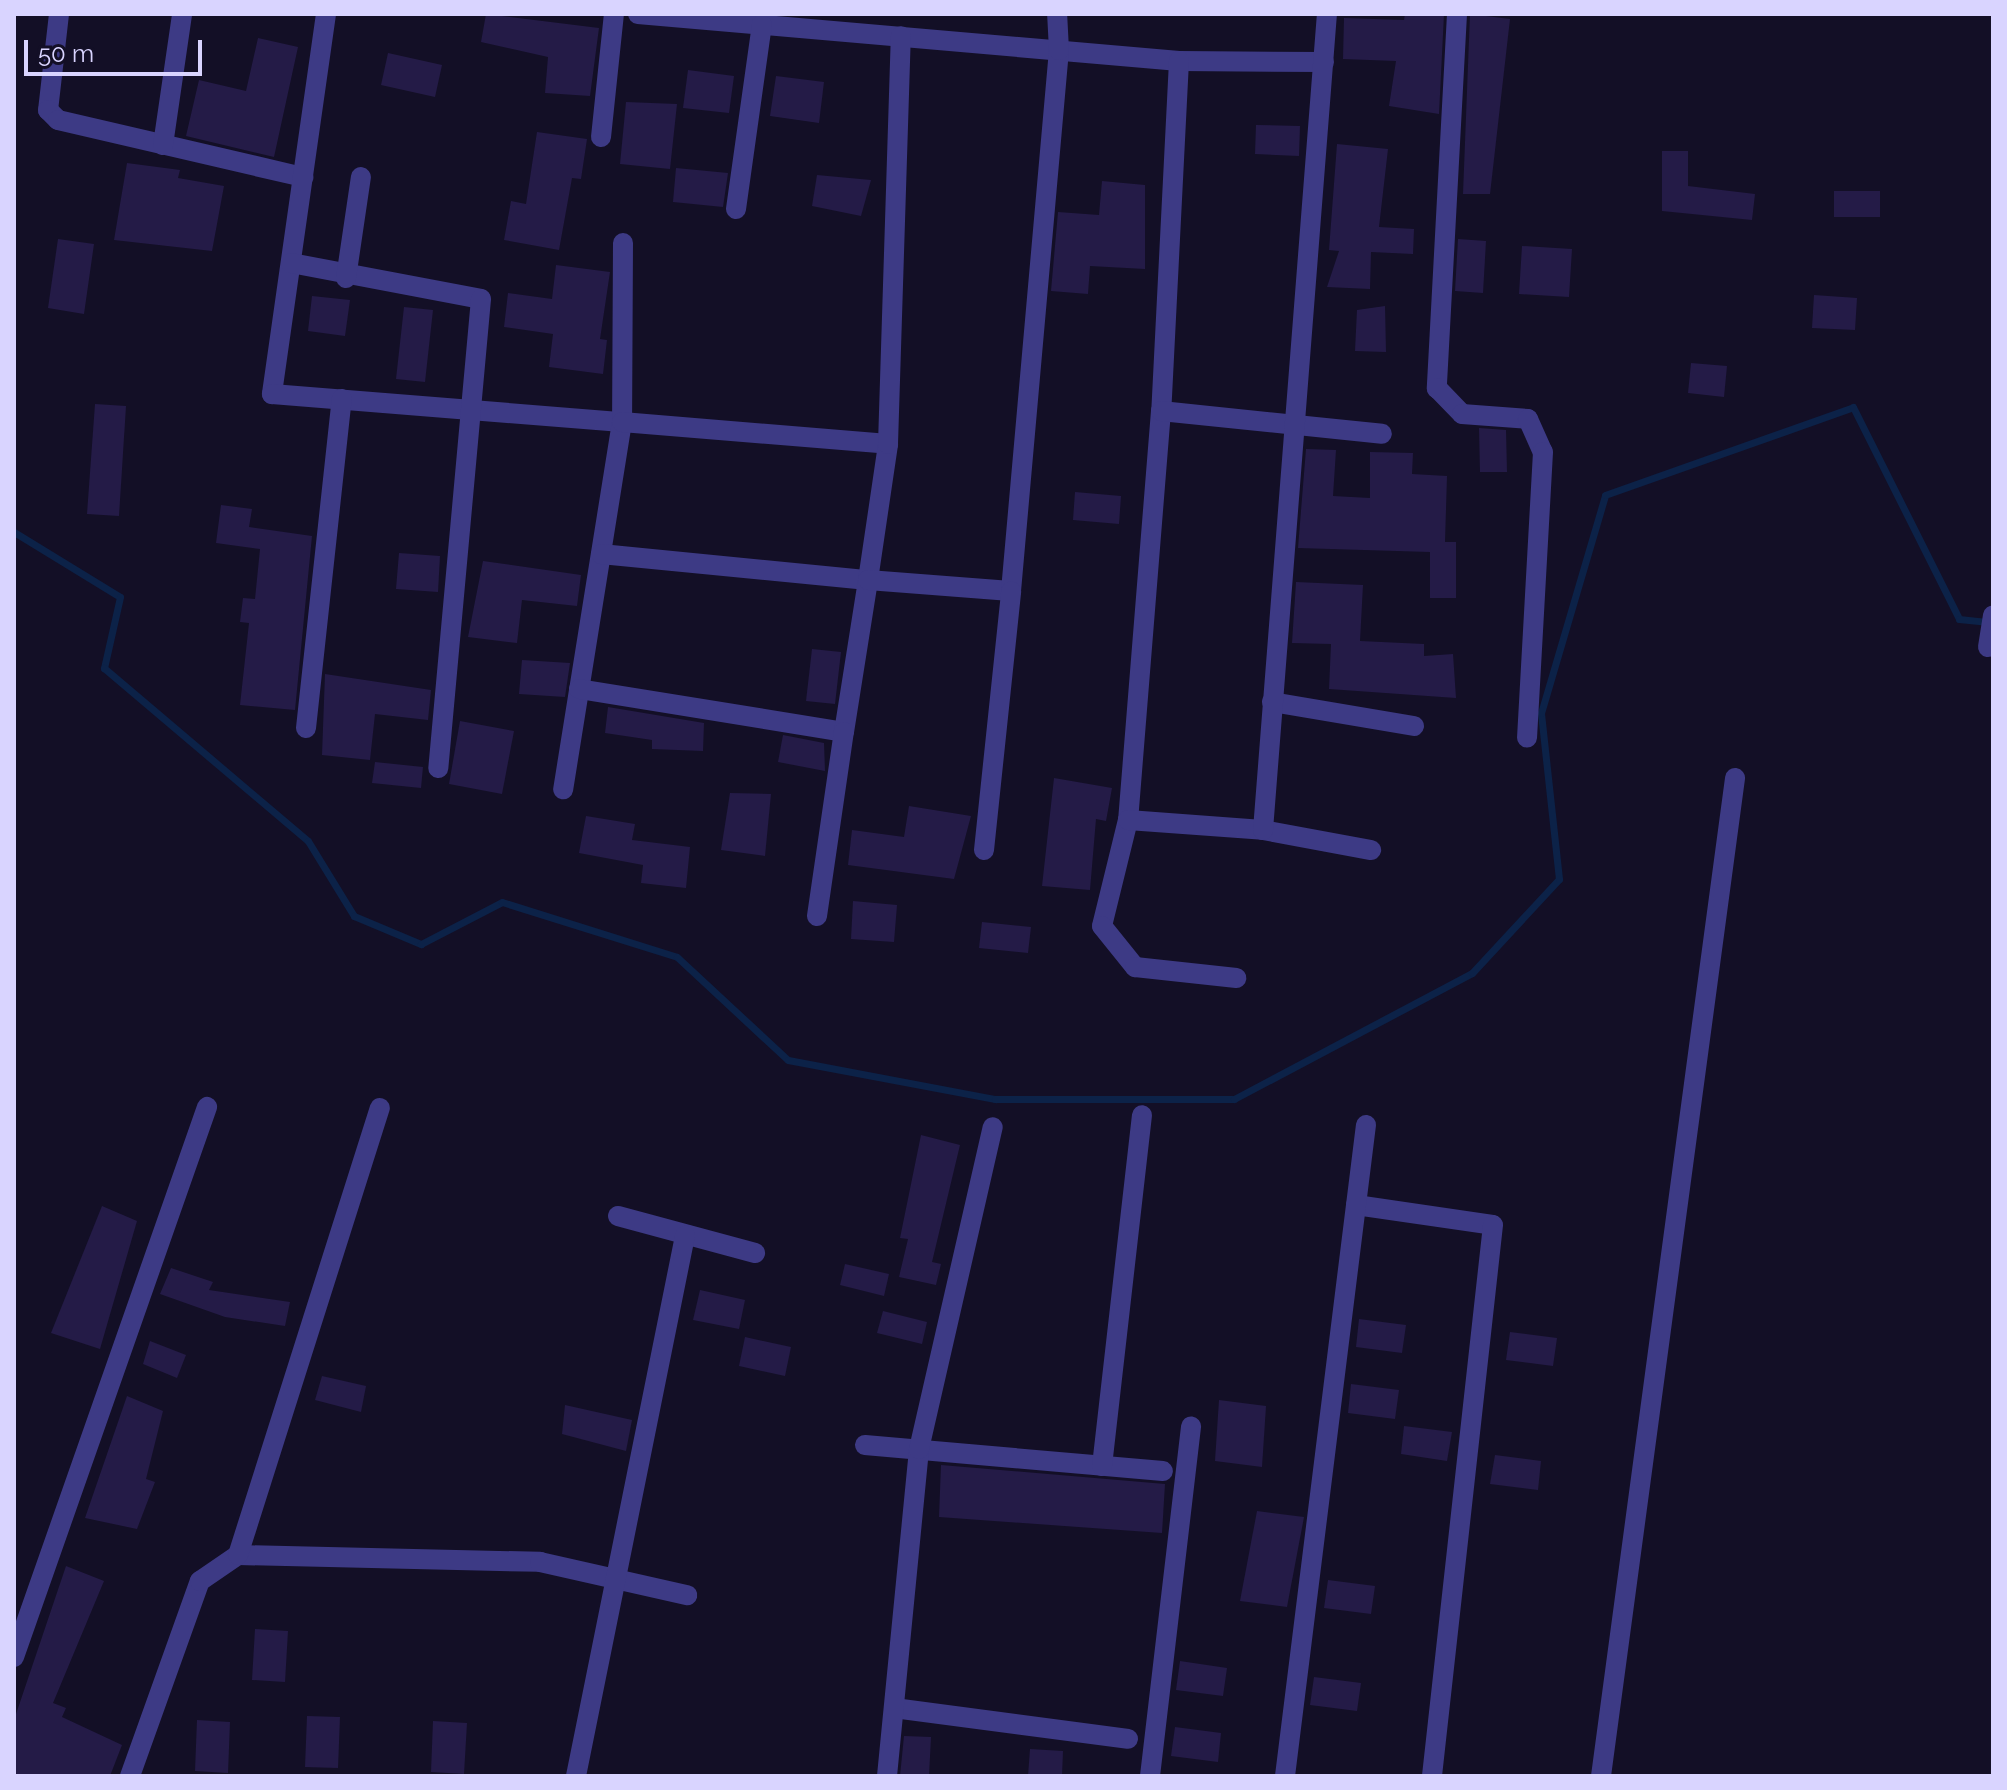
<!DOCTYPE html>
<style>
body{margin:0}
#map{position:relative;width:2007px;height:1790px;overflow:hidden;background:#130f26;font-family:Raleway,sans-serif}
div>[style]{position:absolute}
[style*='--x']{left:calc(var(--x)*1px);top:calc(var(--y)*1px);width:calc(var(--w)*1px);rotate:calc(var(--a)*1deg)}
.stream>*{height:7px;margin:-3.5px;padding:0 3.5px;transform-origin:3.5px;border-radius:3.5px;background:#0c2248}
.building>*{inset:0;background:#241b47}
.minor>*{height:20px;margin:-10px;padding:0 10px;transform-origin:10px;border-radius:10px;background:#3d3a85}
span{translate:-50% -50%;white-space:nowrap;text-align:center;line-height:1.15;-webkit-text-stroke:7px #130f26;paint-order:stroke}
.frame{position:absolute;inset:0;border:16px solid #d9d4ff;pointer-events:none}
.scale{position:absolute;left:24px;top:40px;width:178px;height:36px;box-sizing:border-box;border:4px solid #d9d4ff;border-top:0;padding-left:10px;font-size:24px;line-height:28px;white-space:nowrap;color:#d9d4ff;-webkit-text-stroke:6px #130f26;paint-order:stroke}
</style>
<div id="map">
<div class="stream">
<div style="--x:14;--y:532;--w:124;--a:31.5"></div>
<div style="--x:120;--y:597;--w:73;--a:102.7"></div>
<div style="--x:104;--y:668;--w:267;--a:40.3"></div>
<div style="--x:308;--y:841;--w:88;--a:58.5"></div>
<div style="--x:354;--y:916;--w:73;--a:22.7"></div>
<div style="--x:421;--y:944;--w:91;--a:-27.4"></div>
<div style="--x:502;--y:902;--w:183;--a:17.4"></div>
<div style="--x:677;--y:957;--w:151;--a:42.9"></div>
<div style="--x:788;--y:1060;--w:211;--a:10.7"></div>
<div style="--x:995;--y:1099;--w:239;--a:0"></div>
<div style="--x:1234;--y:1099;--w:269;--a:-27.9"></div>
<div style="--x:1472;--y:973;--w:128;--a:-47.2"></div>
<div style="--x:1559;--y:879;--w:167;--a:-96.2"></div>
<div style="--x:1541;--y:713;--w:227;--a:-73.6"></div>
<div style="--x:1605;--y:495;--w:263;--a:-19.5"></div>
<div style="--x:1853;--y:407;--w:237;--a:63.4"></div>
<div style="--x:1959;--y:619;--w:30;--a:6"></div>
</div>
<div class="building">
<div style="clip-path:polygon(486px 14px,599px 28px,590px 96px,545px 93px,548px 57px,481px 42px)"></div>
<div style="clip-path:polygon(1405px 14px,1444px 14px,1439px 114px,1389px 106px,1396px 61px,1343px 59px,1344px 18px,1404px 20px)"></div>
<div style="clip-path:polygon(1470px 14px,1510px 19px,1490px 194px,1463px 194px)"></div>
<div style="clip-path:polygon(258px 38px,298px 47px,274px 157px,186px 136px,199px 80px,246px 91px)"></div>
<div style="clip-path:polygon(388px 53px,442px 65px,435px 97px,381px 85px)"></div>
<div style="clip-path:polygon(688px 70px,734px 76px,729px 113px,683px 108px)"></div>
<div style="clip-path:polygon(776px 76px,824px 82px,819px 123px,770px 116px)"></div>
<div style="clip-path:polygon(626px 102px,677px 104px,670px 169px,620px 164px)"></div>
<div style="clip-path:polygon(1256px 125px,1300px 126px,1299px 156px,1255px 154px)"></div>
<div style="clip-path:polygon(537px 132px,587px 139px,581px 179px,572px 178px,559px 250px,504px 240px,511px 201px,526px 204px)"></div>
<div style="clip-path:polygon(1337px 144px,1388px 149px,1379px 227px,1414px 229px,1413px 254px,1371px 252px,1370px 289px,1327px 287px,1339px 251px,1329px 250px)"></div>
<div style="clip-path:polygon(1662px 151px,1688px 151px,1688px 186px,1755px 194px,1752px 220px,1662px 211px)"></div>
<div style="clip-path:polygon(127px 163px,180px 170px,178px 178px,224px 186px,212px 251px,114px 240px)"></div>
<div style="clip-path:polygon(676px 168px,728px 173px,723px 207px,673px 202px)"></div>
<div style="clip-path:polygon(817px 175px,871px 180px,861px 216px,812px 206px)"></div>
<div style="clip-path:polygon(1102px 181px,1145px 185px,1145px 269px,1090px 266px,1088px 294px,1051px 291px,1058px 212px,1099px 215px)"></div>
<div style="clip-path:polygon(1834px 191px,1880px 191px,1880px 217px,1834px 217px)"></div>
<div style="clip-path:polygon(58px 239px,94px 244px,84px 314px,48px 308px)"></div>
<div style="clip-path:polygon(1458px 239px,1486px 241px,1483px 293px,1455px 291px)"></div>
<div style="clip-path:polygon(1522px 246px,1572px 249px,1569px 297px,1519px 294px)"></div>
<div style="clip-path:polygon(556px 265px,610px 272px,600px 339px,607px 340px,603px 374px,549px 367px,553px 334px,504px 327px,508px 293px,552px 299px)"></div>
<div style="clip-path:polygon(1814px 295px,1857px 298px,1855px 330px,1812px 328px)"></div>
<div style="clip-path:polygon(312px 296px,350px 300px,345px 336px,308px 331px)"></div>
<div style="clip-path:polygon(1385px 306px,1386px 352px,1355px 351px,1357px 310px)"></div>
<div style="clip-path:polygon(404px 307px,433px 310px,425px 382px,396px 379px)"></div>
<div style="clip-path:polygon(1691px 363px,1727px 366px,1724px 397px,1688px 393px)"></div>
<div style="clip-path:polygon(95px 404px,126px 406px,119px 516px,87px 514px)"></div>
<div style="clip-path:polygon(1479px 428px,1506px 430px,1507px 472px,1480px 472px)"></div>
<div style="clip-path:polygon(1306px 449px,1336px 450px,1333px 496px,1370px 498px,1370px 452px,1413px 453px,1412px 474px,1447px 476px,1445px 542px,1456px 542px,1456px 598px,1430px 598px,1430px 552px,1298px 548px)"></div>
<div style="clip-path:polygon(1075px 492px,1121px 496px,1119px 524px,1073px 520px)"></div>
<div style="clip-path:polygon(221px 505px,252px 509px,249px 527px,312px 536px,295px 710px,240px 705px,249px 623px,240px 622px,243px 598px,255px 599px,260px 549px,216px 543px)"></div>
<div style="clip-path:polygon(399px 553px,440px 556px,438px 592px,396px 589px)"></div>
<div style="clip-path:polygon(483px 561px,581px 575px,577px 606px,522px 600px,517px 643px,468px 637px)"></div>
<div style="clip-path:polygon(1296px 582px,1363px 585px,1360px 641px,1424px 644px,1424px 656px,1453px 654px,1456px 698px,1329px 689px,1331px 644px,1292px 643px)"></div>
<div style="clip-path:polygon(812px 649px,841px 652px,835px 704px,806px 701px)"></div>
<div style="clip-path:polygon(522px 660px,570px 663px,565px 697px,519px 694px)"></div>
<div style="clip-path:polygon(325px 674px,431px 690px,428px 720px,375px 714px,370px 760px,322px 755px)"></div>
<div style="clip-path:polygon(608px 707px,704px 723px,703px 751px,652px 749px,652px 740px,605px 733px)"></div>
<div style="clip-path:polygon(460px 721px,514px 731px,502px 794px,449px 784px)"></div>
<div style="clip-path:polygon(783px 735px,824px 743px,825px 771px,778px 762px)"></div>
<div style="clip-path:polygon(375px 762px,423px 767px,421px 788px,372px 783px)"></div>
<div style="clip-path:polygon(1054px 778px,1112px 788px,1106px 821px,1096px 819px,1090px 890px,1042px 886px)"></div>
<div style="clip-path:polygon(730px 793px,771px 794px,765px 856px,721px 850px)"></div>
<div style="clip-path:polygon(909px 806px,971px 816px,954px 879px,848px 865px,852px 830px,904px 837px)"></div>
<div style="clip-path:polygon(586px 816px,635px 824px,632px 840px,690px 847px,686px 888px,641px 883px,643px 865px,579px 853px)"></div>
<div style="clip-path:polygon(853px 901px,897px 905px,894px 942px,851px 939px)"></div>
<div style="clip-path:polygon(982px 922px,1031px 927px,1028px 953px,979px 948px)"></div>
<div style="clip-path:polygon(921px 1135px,960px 1145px,932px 1262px,941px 1264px,936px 1285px,899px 1277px,908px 1239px,900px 1238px)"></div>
<div style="clip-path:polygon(102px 1206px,137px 1221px,100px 1349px,51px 1333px)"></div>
<div style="clip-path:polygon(845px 1264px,889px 1274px,884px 1296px,840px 1285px)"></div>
<div style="clip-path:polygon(171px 1268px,213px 1282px,209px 1290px,290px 1302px,285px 1326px,225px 1317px,160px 1294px)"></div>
<div style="clip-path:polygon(700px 1290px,745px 1300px,739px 1329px,693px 1320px)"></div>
<div style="clip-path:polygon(883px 1311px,927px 1322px,922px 1344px,877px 1333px)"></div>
<div style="clip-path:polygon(1359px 1319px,1406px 1325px,1402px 1353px,1356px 1347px)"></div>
<div style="clip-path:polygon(1510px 1332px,1557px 1338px,1553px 1366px,1506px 1360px)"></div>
<div style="clip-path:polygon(745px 1337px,791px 1347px,785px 1376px,739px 1366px)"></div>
<div style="clip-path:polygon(150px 1341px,186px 1355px,177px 1378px,143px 1364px)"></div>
<div style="clip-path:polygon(322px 1376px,366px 1386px,361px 1412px,315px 1400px)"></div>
<div style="clip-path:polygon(1351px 1384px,1399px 1390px,1395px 1419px,1348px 1413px)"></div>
<div style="clip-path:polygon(127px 1396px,163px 1411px,146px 1479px,155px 1482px,137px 1529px,85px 1518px)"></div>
<div style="clip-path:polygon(1219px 1400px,1266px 1406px,1262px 1467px,1215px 1461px)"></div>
<div style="clip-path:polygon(565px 1405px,632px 1420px,626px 1451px,562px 1434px)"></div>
<div style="clip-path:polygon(1404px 1426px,1452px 1432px,1447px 1461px,1401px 1454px)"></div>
<div style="clip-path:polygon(1495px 1455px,1541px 1461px,1538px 1490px,1490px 1484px)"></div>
<div style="clip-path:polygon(941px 1465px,1165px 1484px,1162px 1533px,939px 1517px)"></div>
<div style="clip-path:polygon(1257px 1511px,1304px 1517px,1287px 1607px,1240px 1601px)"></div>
<div style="clip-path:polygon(66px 1566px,104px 1581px,53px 1703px,66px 1708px,62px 1717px,122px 1745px,110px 1776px,14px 1776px,14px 1720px)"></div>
<div style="clip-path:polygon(1328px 1580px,1375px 1586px,1371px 1614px,1324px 1608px)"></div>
<div style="clip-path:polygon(255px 1629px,288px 1631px,285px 1682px,252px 1680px)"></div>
<div style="clip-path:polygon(1180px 1661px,1227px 1668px,1223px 1696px,1176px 1690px)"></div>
<div style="clip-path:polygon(1314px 1677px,1361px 1683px,1357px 1711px,1310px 1705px)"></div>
<div style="clip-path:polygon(307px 1716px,340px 1717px,338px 1768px,305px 1767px)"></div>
<div style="clip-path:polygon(197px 1720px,230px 1722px,228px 1773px,195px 1771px)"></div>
<div style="clip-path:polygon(433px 1721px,467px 1723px,464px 1774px,431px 1772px)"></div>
<div style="clip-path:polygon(1175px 1727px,1221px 1733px,1218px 1762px,1171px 1756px)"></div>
<div style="clip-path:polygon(904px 1736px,931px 1737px,929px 1776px,900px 1776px)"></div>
<div style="clip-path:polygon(1030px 1749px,1063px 1751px,1062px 1776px,1028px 1776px)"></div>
</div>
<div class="minor">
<div style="--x:59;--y:14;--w:97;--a:96.5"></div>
<div style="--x:48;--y:110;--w:14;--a:45"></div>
<div style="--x:58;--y:120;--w:252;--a:13.1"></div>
<div style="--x:326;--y:14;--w:384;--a:98.1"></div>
<div style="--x:272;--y:394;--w:351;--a:4.6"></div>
<div style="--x:622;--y:422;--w:372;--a:99.1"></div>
<div style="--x:638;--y:14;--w:543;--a:4.97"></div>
<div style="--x:1179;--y:61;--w:145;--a:0.4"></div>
<div style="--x:1457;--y:14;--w:375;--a:93.1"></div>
<div style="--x:1437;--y:388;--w:36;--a:46"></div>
<div style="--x:1462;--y:414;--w:66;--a:4.3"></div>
<div style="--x:1528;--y:419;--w:36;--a:66"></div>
<div style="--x:1543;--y:452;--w:286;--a:93.2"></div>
<div style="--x:1179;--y:61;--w:350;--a:92.9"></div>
<div style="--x:1161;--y:411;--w:410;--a:94.6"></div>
<div style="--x:1128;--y:820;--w:109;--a:103.8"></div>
<div style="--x:1102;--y:926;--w:53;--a:51.2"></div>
<div style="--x:1135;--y:967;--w:102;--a:6.2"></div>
<div style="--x:601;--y:137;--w:124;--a:-84"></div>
<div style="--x:163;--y:145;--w:132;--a:-81.7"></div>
<div style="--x:736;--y:209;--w:186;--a:-82"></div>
<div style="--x:623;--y:243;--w:179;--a:90.3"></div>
<div style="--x:622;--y:422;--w:267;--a:4.7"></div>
<div style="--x:291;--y:263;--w:193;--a:10.7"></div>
<div style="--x:481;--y:299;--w:471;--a:95.2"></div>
<div style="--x:346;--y:278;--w:102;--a:-81.6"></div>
<div style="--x:1161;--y:411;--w:222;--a:5.9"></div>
<div style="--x:601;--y:554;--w:268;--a:5.6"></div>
<div style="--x:868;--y:580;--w:137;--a:-81.6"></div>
<div style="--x:888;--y:444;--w:408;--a:-88.2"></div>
<div style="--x:1988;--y:647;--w:32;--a:-81"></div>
<div style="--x:579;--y:689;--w:268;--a:9.2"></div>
<div style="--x:844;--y:732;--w:154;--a:-81"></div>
<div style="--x:868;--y:580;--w:143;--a:4.4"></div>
<div style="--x:1011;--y:591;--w:543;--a:-84.93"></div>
<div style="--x:1059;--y:50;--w:36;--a:-93"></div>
<div style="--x:1272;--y:702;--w:144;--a:9.6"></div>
<div style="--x:306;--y:728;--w:331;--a:-83.8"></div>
<div style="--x:1128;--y:820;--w:135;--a:4.2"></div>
<div style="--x:1263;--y:830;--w:110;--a:10.5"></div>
<div style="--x:1263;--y:830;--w:819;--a:-85.52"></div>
<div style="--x:984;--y:850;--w:260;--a:-84"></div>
<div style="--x:817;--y:916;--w:186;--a:-81.7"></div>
<div style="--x:1356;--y:1205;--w:138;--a:8.3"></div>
<div style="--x:1493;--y:1225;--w:554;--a:96.32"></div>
<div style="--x:618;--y:1216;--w:142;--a:15.1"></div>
<div style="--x:865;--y:1445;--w:299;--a:5"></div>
<div style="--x:1102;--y:1466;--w:353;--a:-83.5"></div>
<div style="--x:238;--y:1555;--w:302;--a:1.3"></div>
<div style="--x:540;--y:1562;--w:151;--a:12.7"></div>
<div style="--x:14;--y:1657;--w:583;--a:-70.66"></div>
<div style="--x:894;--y:1708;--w:236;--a:7.5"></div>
<div style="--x:130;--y:1776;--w:207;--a:-70.3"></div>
<div style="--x:200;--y:1581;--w:46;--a:-34.4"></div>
<div style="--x:238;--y:1555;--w:469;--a:-72.4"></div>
<div style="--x:576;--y:1776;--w:551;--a:-78.59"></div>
<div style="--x:887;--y:1776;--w:329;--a:-84.4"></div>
<div style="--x:919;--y:1449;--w:330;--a:-77.1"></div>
<div style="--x:1150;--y:1776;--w:352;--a:-83.3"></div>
<div style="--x:1285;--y:1776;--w:656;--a:-82.91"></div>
<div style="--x:1601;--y:1776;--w:1007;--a:-82.35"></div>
</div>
<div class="frame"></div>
<div class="scale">50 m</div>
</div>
